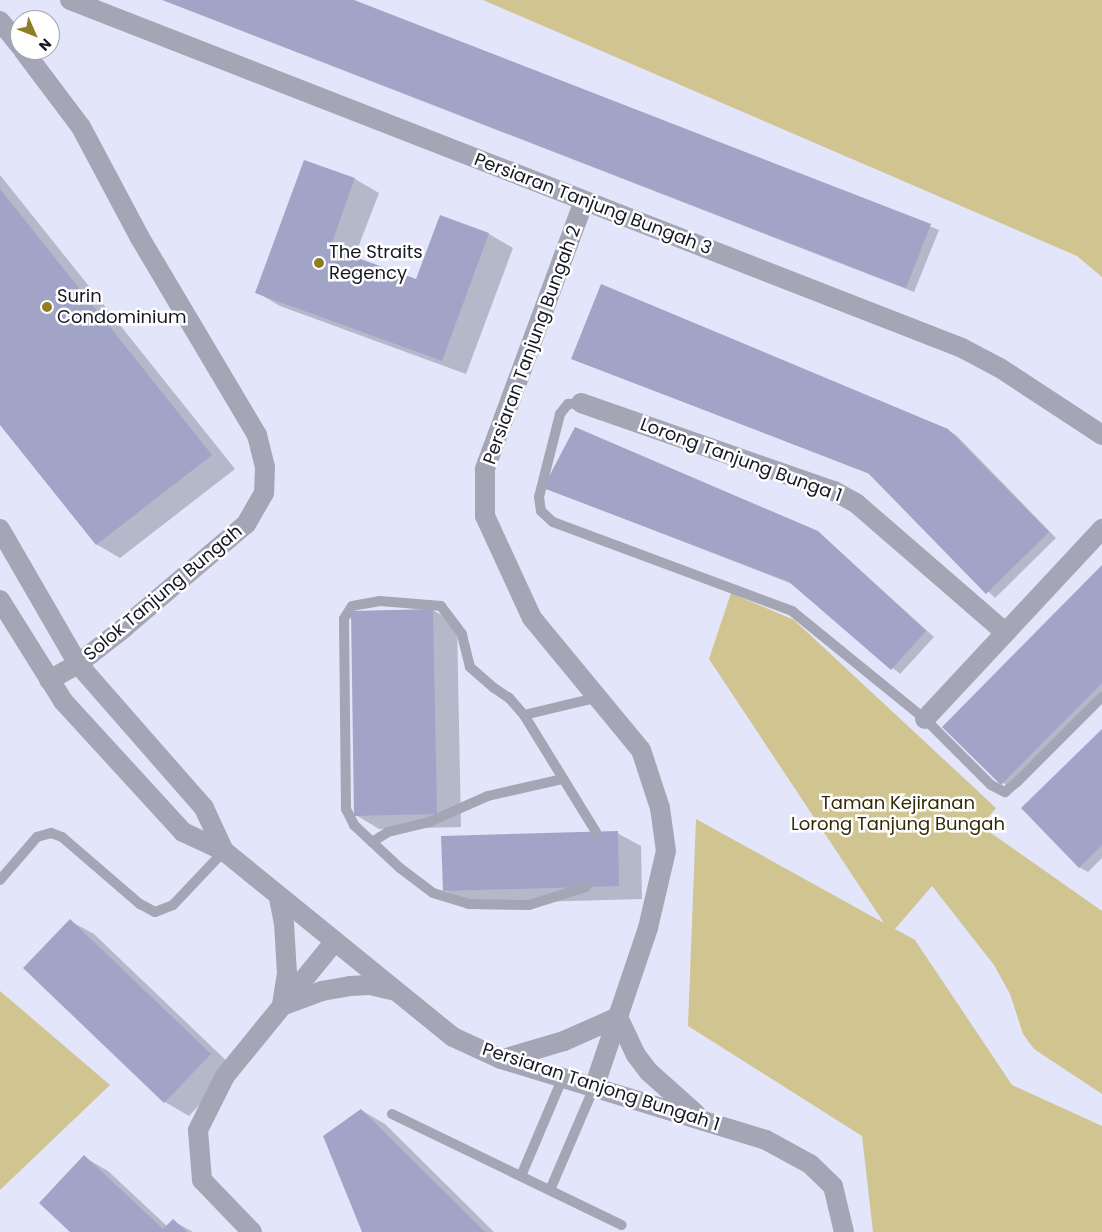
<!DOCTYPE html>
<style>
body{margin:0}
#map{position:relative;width:1102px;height:1232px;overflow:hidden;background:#e3e6fb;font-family:Poppins,sans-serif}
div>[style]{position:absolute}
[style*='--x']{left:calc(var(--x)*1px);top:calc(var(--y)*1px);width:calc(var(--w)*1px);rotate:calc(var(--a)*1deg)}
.green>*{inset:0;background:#d0c490}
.shadow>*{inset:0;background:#0003}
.building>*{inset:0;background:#a1a4c6}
.lane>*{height:10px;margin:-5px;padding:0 5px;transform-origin:5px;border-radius:5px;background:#a4a6b5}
.street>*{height:20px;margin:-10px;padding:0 10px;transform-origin:10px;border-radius:10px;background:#a4a6b5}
.dots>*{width:14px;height:14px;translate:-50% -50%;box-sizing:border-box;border:2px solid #fff;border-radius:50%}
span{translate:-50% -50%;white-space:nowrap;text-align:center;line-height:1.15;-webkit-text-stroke:5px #fff;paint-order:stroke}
.street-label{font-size:18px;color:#171824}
.poi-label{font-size:18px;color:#171824}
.left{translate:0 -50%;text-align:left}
.park-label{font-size:18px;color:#312a04}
.north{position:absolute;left:10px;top:10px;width:50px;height:50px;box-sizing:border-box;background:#fff;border:1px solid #a2a3a7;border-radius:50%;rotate:134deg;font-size:14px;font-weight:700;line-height:20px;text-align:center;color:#171824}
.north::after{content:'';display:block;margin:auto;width:18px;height:22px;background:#907e25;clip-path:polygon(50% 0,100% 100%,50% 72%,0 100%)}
</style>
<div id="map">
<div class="green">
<div style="clip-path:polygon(483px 0,1102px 0,1102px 277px,1077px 256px)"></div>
<div style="clip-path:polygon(731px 593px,794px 620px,996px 808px,981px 826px,1102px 911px,1102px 1094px,1034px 1049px,1023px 1034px,1010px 994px,994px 965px,932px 886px,895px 929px,915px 940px,1012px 1085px,1102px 1126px,1102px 1232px,873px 1232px,862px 1136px,688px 1026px,696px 819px,884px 923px,709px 659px)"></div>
<div style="clip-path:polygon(0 991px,110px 1085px,0 1190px)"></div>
</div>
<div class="shadow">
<div style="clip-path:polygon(162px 0,351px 0,939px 230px,914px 292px)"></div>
<div style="clip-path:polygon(305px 161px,355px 179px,379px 193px,354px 258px,417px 281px,441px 217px,489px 234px,513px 248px,466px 374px,280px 306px,256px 292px)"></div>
<div style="clip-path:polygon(0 175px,235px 469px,120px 558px,96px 544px,0 423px)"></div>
<div style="clip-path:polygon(573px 359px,947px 430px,956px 435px,1056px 538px,995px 598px,872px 475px)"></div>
<div style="clip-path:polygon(545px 488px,818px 532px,934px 637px,900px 674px,792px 584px)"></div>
<div style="clip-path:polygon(1102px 567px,1102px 696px,1010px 789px,944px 727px)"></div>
<div style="clip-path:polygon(433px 610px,457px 624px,461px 827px,379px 829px,356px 815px,352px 612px)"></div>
<div style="clip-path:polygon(1102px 731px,1102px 858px,1088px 872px,1079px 867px)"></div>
<div style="clip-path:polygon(617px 833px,641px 846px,642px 899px,468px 904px,444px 890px)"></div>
<div style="clip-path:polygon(70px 921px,94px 934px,234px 1068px,189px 1116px,165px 1102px,25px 968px)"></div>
<div style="clip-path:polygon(361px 1110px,385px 1124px,494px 1232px,364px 1232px)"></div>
<div style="clip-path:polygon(84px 1157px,108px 1171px,168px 1227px,173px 1221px,193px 1232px,72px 1232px)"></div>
</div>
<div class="building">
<div style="clip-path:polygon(163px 0,354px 0,931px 224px,906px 288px)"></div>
<div style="clip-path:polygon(304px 160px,355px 178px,330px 248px,416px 279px,440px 215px,489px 233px,442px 361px,255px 293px)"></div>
<div style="clip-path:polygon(0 189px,212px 455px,96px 545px,0 425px)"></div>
<div style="clip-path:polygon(601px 284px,948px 429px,1049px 532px,986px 594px,868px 473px,571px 359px)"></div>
<div style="clip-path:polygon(575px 427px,818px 531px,926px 631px,891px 670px,788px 581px,543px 488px)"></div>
<div style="clip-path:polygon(1102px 565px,1102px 683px,1001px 785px,942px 727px)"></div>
<div style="clip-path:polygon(433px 609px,437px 814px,354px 816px,351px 611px)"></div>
<div style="clip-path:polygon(1102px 729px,1102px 845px,1079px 868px,1021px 808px)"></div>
<div style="clip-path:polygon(618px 831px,619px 886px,443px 891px,441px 836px)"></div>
<div style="clip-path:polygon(70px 919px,211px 1054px,164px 1103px,23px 968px)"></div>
<div style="clip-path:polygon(361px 1109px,485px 1232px,362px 1232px,323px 1136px)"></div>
<div style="clip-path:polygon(84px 1155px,163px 1229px,173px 1219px,187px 1232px,70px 1232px,39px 1203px)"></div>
</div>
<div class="lane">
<div style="--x:581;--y:403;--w:13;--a:176"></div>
<div style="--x:568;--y:404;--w:13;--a:129"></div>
<div style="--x:560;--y:414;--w:86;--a:104.2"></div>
<div style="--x:539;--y:497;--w:14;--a:82"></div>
<div style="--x:541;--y:511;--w:16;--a:43"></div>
<div style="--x:553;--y:522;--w:255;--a:20.4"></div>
<div style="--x:792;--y:611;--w:171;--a:39.1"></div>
<div style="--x:925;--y:719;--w:93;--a:45"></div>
<div style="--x:991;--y:785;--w:16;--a:27"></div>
<div style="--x:1005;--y:792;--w:16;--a:-40"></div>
<div style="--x:1017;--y:782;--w:120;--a:-45"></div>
<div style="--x:524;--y:715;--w:23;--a:-131"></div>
<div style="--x:509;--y:698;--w:18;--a:-146"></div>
<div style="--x:494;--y:688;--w:32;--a:-139"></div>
<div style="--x:470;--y:667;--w:34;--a:-104"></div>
<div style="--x:462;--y:634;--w:35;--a:-127"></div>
<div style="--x:441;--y:606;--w:61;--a:-175.3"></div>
<div style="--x:380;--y:601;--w:28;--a:170"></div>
<div style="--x:352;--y:606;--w:15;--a:122"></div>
<div style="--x:344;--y:619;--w:190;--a:89.4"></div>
<div style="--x:346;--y:809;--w:18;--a:63"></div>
<div style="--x:354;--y:825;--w:63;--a:43.1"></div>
<div style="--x:400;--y:868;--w:41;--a:37.1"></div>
<div style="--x:433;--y:893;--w:37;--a:17"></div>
<div style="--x:468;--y:904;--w:61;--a:0.9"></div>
<div style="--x:529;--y:905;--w:60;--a:-17.5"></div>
<div style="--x:596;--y:832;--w:137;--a:-121.6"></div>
<div style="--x:524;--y:715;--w:77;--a:-13.5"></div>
<div style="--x:372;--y:842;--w:19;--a:-32"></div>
<div style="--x:388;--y:832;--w:42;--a:-13.7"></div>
<div style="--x:429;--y:822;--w:64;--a:-23.8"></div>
<div style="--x:488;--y:796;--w:76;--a:-12.9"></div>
<div style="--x:0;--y:880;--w:57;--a:-49.3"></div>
<div style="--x:37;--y:837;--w:15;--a:-16"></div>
<div style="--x:51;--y:833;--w:12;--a:20"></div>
<div style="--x:62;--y:837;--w:103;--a:40.7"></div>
<div style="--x:140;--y:904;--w:17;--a:28"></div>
<div style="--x:155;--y:912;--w:19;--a:-21"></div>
<div style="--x:173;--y:905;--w:74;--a:-46.6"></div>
<div style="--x:392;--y:1114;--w:255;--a:25.8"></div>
<div style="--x:521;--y:1176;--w:108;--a:-67"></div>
<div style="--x:550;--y:1190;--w:114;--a:-66.8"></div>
</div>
<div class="street">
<div style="--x:70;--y:0;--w:957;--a:21.31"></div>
<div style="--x:962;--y:348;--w:43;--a:27.8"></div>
<div style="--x:1000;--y:368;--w:122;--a:33.3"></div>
<div style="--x:0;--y:21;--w:32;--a:51"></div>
<div style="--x:23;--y:50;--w:96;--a:53"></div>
<div style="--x:81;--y:127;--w:126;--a:62"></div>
<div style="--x:140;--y:238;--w:229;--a:59.3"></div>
<div style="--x:257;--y:435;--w:33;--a:76"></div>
<div style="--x:265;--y:467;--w:26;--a:92"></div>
<div style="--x:264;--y:493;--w:36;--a:120"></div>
<div style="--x:246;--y:524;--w:160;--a:139.6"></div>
<div style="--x:124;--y:628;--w:58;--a:142"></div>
<div style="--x:78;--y:664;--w:33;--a:151"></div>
<div style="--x:584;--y:201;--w:286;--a:110.3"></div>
<div style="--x:485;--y:469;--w:47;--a:90"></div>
<div style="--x:485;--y:516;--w:112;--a:65.3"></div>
<div style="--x:532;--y:618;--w:171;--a:50.5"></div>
<div style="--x:641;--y:750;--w:61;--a:71.9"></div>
<div style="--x:660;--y:808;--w:43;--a:82.1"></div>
<div style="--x:666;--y:851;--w:79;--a:103.2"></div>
<div style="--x:648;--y:928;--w:166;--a:108.7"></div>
<div style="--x:581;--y:403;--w:268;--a:19.2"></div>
<div style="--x:834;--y:491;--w:26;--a:29"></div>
<div style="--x:857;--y:504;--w:196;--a:40.9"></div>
<div style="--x:0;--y:529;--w:156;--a:60"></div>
<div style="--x:78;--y:664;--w:191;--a:48.8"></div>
<div style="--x:204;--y:808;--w:47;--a:65.1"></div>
<div style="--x:0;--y:600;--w:119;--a:58"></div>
<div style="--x:63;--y:701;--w:178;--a:47.5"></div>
<div style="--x:183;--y:832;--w:45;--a:24.9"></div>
<div style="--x:224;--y:851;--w:295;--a:39.1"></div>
<div style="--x:453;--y:1037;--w:53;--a:24.6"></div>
<div style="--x:501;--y:1059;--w:277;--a:17"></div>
<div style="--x:766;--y:1140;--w:50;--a:28.6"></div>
<div style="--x:810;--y:1164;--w:32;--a:44"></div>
<div style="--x:833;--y:1186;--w:47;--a:76.6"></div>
<div style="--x:925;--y:719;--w:260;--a:-47"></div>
<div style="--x:279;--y:898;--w:25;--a:79"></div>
<div style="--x:284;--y:923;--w:50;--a:86.6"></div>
<div style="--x:287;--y:973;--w:33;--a:99"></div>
<div style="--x:282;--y:1006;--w:43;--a:-20.6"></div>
<div style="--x:322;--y:991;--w:28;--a:-10"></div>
<div style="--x:350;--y:986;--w:20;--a:-3"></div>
<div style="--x:370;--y:985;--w:23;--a:13"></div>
<div style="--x:503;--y:1059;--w:64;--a:-16.4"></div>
<div style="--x:564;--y:1041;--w:59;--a:-24"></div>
<div style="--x:618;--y:1017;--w:42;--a:64.7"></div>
<div style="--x:636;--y:1055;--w:21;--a:53"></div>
<div style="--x:649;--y:1072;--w:62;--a:41.7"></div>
<div style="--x:252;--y:1232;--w:72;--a:-133.9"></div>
<div style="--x:202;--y:1180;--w:50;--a:-94.6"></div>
<div style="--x:198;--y:1130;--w:60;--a:-63.4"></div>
<div style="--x:225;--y:1076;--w:174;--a:-50.8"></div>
</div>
<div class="dots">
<div style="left:319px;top:263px;background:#907e25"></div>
<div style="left:47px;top:307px;background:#907e25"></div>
</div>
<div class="street-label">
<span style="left:593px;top:204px;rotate:21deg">Persiaran Tanjung Bungah 3</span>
<span style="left:532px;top:345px;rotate:-70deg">Persiaran Tanjung Bungah 2</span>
<span style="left:741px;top:460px;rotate:20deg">Lorong Tanjung Bunga 1</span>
<span style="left:163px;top:593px;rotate:-40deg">Solok Tanjung Bungah</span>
<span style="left:601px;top:1087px;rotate:18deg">Persiaran Tanjong Bungah 1</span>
</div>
<div class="poi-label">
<span class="left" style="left:329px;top:263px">The Straits<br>Regency</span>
<span class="left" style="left:57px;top:307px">Surin<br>Condominium</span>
</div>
<div class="park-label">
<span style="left:898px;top:814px">Taman Kejiranan<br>Lorong Tanjung Bungah</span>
</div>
<div class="north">N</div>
</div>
